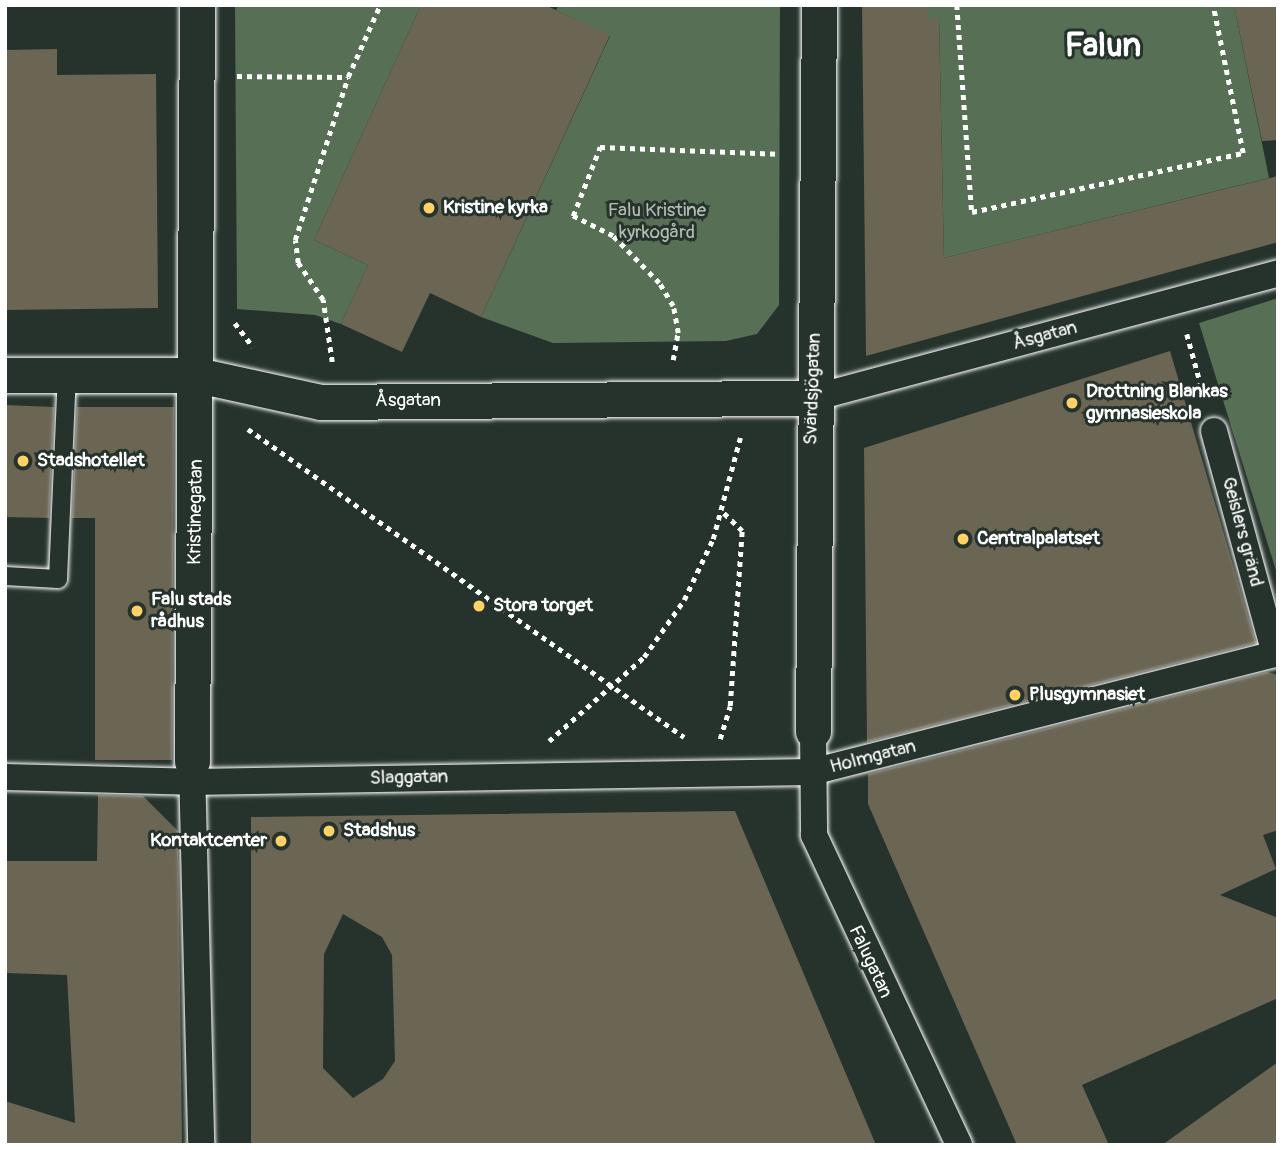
<!DOCTYPE html>
<meta charset="utf-8">
<style>
body{margin:0}
#map{position:relative;width:1283px;height:1150px;overflow:hidden;background:#26332d;font-family:Pangolin,sans-serif}
div>[style]{position:absolute}
[style*='--x']{left:calc(var(--x)*1px);top:calc(var(--y)*1px);width:calc(var(--w)*1px);rotate:calc(var(--a)*1deg)}
.green>*{inset:0;background:#566f55}
.building>*{inset:0;background:#6b6554}
.path>*{height:4.5px;margin-top:-2.25px;transform-origin:0;background:repeating-linear-gradient(90deg,#fff 0 5px,transparent 0 10px)}
.roads{filter:drop-shadow(0 0 2px #fff) drop-shadow(0 0 2px #fff)}
.service>*{height:18px;margin:-9px;padding:0 9px;transform-origin:9px;border-radius:9px;background:#26332d}
.pedestrian>*{height:26px;margin:-13px;padding:0 13px;transform-origin:13px;border-radius:13px;background:#26332d}
.minor>*{height:35px;margin:-17.5px;padding:0 17.5px;transform-origin:17.5px;border-radius:17.5px;background:#26332d}
.dots>*{width:19px;height:19px;translate:-50% -50%;box-sizing:border-box;border:4px solid #26332d;border-radius:50%}
span{translate:-50% -50%;white-space:nowrap;text-align:center;line-height:1.15;-webkit-text-stroke:6px #26332d;paint-order:stroke}
.poi-label{font-size:19px;color:#fff;font-weight:700}
.left{translate:0 -50%;text-align:left}
.right{translate:-100% -50%;text-align:right}
.park-label{font-size:19px;color:#b3beb2}
.street-label{font-size:19px;color:#fff}
.town-label{font-size:33px;color:#fff;font-weight:700}
.frame{position:absolute;inset:0;border:7px solid #fff;pointer-events:none}
</style>
<div id="map">
<div class="green">
<div style="clip-path:polygon(235px 5px,421px 5px,314px 240px,368px 265px,341px 324px,315px 315px,237px 309px)"></div>
<div style="clip-path:polygon(559px 5px,780px 5px,779px 305px,757px 334px,726px 341px,553px 343px,481px 317px,610px 36px,556px 10px)"></div>
<div style="clip-path:polygon(928px 5px,1234px 5px,1269px 178px,944px 258px,939px 19px,928px 19px)"></div>
<div style="clip-path:polygon(1278px 298px,1278px 577px,1199px 323px)"></div>
</div>
<div class="building">
<div style="clip-path:polygon(421px 5px,545px 5px,610px 35px,481px 317px,430px 293px,402px 352px,341px 324px,368px 265px,314px 240px)"></div>
<div style="clip-path:polygon(862px 5px,928px 5px,928px 19px,939px 19px,944px 258px,1278px 176px,1278px 242px,866px 356px)"></div>
<div style="clip-path:polygon(1234px 5px,1278px 5px,1278px 140px,1262px 141px)"></div>
<div style="clip-path:polygon(57px 49px,57px 75px,156px 74px,158px 308px,5px 310px,5px 50px)"></div>
<div style="clip-path:polygon(1170px 351px,1256px 643px,867px 742px,864px 448px)"></div>
<div style="clip-path:polygon(5px 405px,54px 407px,49px 518px,5px 517px)"></div>
<div style="clip-path:polygon(77px 407px,174px 407px,172px 760px,95px 760px,95px 518px,72px 518px)"></div>
<div style="clip-path:polygon(1267px 672px,1278px 675px,1278px 830px,1263px 835px,1276px 869px,1220px 895px,1278px 918px,1278px 998px,1082px 1085px,1109px 1145px,1017px 1145px,868px 804px,868px 774px)"></div>
<div style="clip-path:polygon(98px 795px,143px 796px,178px 831px,182px 1145px,5px 1145px,5px 1101px,75px 1123px,67px 975px,5px 973px,5px 861px,97px 861px)"></div>
<div style="clip-path:polygon(evenodd,735px 811px,876px 1145px,251px 1145px,251px 817px,735px 811px,343px 914px,382px 937px,392px 955px,395px 1061px,383px 1079px,353px 1098px,323px 1068px,324px 954px,343px 914px)"></div>
<div style="clip-path:polygon(1278px 1062px,1278px 1145px,1162px 1145px)"></div>
</div>
<div class="path">
<div style="--x:957;--y:5;--w:208;--a:85.9"></div>
<div style="--x:972;--y:212;--w:277;--a:-12.3"></div>
<div style="--x:1243;--y:153;--w:151;--a:-101.5"></div>
<div style="--x:237;--y:76;--w:111;--a:0.5"></div>
<div style="--x:235;--y:323;--w:30;--a:53"></div>
<div style="--x:1187;--y:334;--w:68;--a:74.7"></div>
<div style="--x:673;--y:360;--w:27;--a:-80"></div>
<div style="--x:678;--y:333;--w:27;--a:-100"></div>
<div style="--x:673;--y:306;--w:27;--a:-121"></div>
<div style="--x:659;--y:283;--w:66;--a:-134.4"></div>
<div style="--x:613;--y:236;--w:45;--a:-153.4"></div>
<div style="--x:573;--y:216;--w:74;--a:-68.6"></div>
<div style="--x:600;--y:147;--w:179;--a:2.2"></div>
<div style="--x:332;--y:362;--w:63;--a:-98.3"></div>
<div style="--x:323;--y:300;--w:45;--a:-124"></div>
<div style="--x:298;--y:263;--w:23;--a:-97"></div>
<div style="--x:295;--y:240;--w:171;--a:-72"></div>
<div style="--x:348;--y:77;--w:79;--a:-66"></div>
<div style="--x:248;--y:429;--w:534;--a:35.24"></div>
<div style="--x:720;--y:739;--w:34;--a:-73"></div>
<div style="--x:730;--y:706;--w:175;--a:-86.1"></div>
<div style="--x:742;--y:531;--w:28;--a:-136"></div>
<div style="--x:549;--y:741;--w:127;--a:-41.5"></div>
<div style="--x:644;--y:657;--w:70;--a:-54.9"></div>
<div style="--x:684;--y:600;--w:68;--a:-64.6"></div>
<div style="--x:713;--y:539;--w:105;--a:-75"></div>
</div>
<div class="roads">
<div class="service">
<div style="--x:5;--y:576;--w:53;--a:3.2"></div>
<div style="--x:58;--y:579;--w:204;--a:-87.5"></div>
</div>
<div class="pedestrian">
<div style="--x:813;--y:398;--w:482;--a:-15"></div>
<div style="--x:1214;--y:431;--w:231;--a:74.7"></div>
<div style="--x:813;--y:731;--w:104;--a:89.4"></div>
<div style="--x:814;--y:835;--w:342;--a:64.9"></div>
<div style="--x:192;--y:766;--w:379;--a:88.6"></div>
<div style="--x:5;--y:777;--w:186;--a:1.5"></div>
<div style="--x:191;--y:782;--w:621;--a:-0.92"></div>
<div style="--x:812;--y:772;--w:478;--a:-14.3"></div>
</div>
<div class="minor">
<div style="--x:5;--y:375;--w:192;--a:0"></div>
<div style="--x:197;--y:375;--w:127;--a:12.3"></div>
<div style="--x:321;--y:402;--w:492;--a:-0.5"></div>
<div style="--x:813;--y:731;--w:726;--a:-89.53"></div>
<div style="--x:192;--y:761;--w:756;--a:-89.62"></div>
</div>
</div>
<div class="dots">
<div style="left:429px;top:208px;background:#ffd166"></div>
<div style="left:1072px;top:403px;background:#ffd166"></div>
<div style="left:23px;top:461px;background:#ffd166"></div>
<div style="left:963px;top:539px;background:#ffd166"></div>
<div style="left:479px;top:606px;background:#ffd166"></div>
<div style="left:137px;top:611px;background:#ffd166"></div>
<div style="left:1015px;top:695px;background:#ffd166"></div>
<div style="left:329px;top:831px;background:#ffd166"></div>
<div style="left:281px;top:841px;background:#ffd166"></div>
</div>
<div class="poi-label">
<span class="left" style="left:443px;top:208px">Kristine kyrka</span>
<span class="left" style="left:1086px;top:403px">Drottning Blankas<br>gymnasieskola</span>
<span class="left" style="left:37px;top:461px">Stadshotellet</span>
<span class="left" style="left:977px;top:539px">Centralpalatset</span>
<span class="left" style="left:151px;top:611px">Falu stads<br>rådhus</span>
<span class="left" style="left:493px;top:606px">Stora torget</span>
<span class="left" style="left:1029px;top:695px">Plusgymnasiet</span>
<span class="left" style="left:343px;top:831px">Stadshus</span>
<span class="right" style="left:267px;top:841px">Kontaktcenter</span>
</div>
<div class="park-label">
<span style="left:657px;top:222px">Falu Kristine<br>kyrkogård</span>
</div>
<div class="street-label">
<span style="left:1045px;top:336px;rotate:-15deg">Åsgatan</span>
<span style="left:813px;top:389px;rotate:-88deg">Svärdsjögatan</span>
<span style="left:408px;top:401px">Åsgatan</span>
<span style="left:196px;top:512px;rotate:-89deg">Kristinegatan</span>
<span style="left:1242px;top:532px;rotate:75deg">Geislers gränd</span>
<span style="left:873px;top:757px;rotate:-14deg">Holmgatan</span>
<span style="left:409px;top:778px;rotate:-1deg">Slaggatan</span>
<span style="left:870px;top:962px;rotate:65deg">Falugatan</span>
</div>
<div class="town-label">
<span style="left:1103px;top:46px">Falun</span>
</div>
<div class="frame"></div>
</div>
